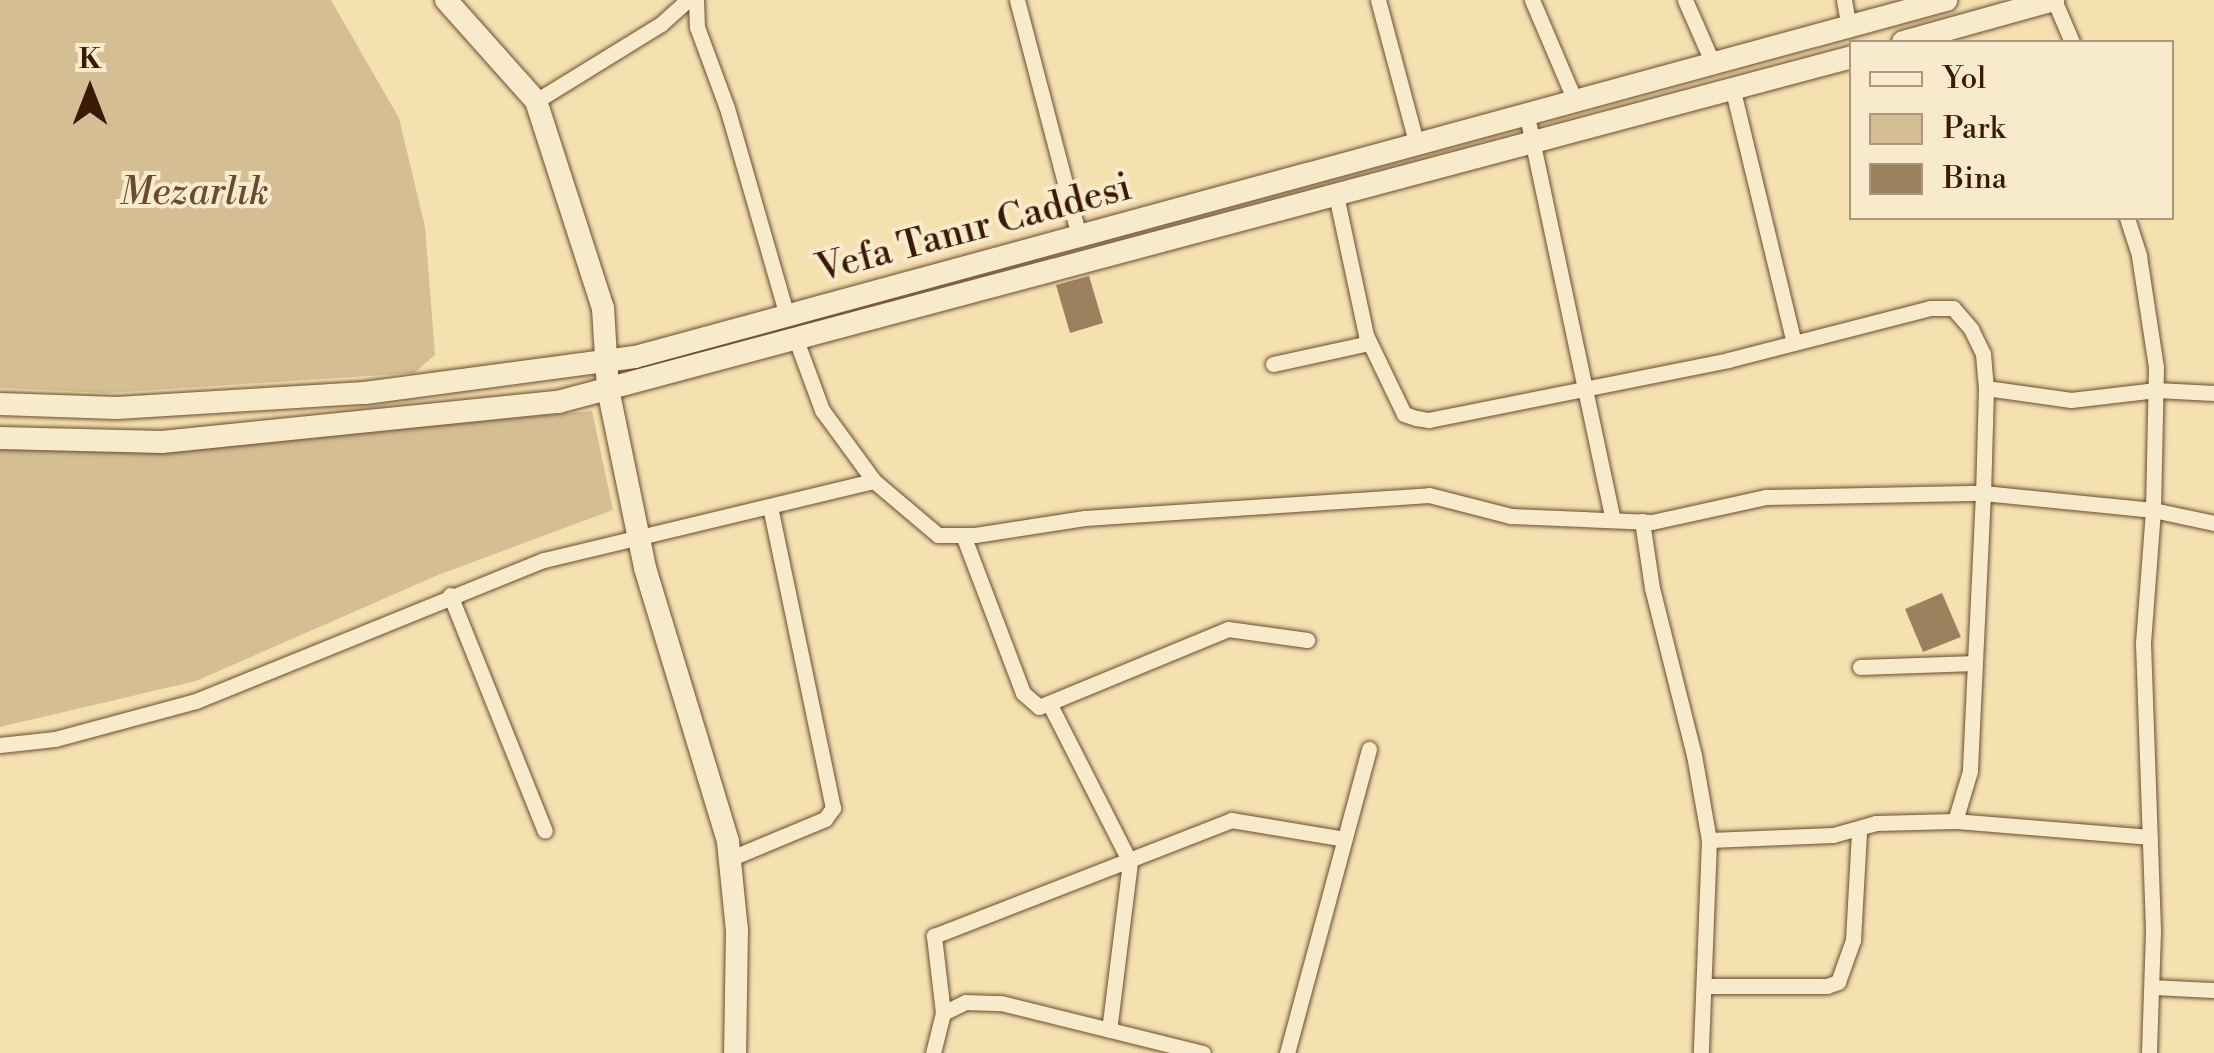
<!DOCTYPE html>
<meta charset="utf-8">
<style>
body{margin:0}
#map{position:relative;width:2214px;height:1053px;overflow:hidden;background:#f5e0b0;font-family:"Libre Bodoni",serif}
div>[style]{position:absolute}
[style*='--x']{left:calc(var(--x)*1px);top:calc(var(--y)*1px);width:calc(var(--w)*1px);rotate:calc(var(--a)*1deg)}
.green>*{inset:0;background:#d5be93}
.building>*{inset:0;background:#9b815e}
.roads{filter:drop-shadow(0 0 2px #694c30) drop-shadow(0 0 2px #694c30)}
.street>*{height:15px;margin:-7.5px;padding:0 7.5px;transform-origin:7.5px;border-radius:7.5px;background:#f8ebcc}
.secondary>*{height:22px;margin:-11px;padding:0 11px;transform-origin:11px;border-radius:11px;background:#f8ebcc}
span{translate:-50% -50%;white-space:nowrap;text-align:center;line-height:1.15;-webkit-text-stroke:8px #f8ebcc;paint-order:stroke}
.park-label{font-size:38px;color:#684b30;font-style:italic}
.street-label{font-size:38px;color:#3a1a06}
.legend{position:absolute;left:1849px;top:40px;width:325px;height:180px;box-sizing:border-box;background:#f8ebcc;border:2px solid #ac977d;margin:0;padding:12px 18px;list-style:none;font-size:30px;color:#3a1a06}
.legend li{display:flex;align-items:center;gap:20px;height:50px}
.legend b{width:50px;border:2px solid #ac977d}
.north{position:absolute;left:40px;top:40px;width:100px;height:100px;-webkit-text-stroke:8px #f8ebcc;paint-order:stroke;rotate:0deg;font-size:28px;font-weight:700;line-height:40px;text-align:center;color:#3a1a06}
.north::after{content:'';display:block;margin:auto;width:35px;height:45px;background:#3a1a06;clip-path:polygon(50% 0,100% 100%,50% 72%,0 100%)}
</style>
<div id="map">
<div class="green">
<div style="clip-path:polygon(0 0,331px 0,399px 118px,425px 227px,435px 355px,414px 373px,109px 393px,0 388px)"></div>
<div style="clip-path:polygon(592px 411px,613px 510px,438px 575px,196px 681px,0 727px,0 441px,126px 452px)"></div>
</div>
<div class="building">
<div style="clip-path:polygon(1089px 276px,1103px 323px,1070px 333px,1056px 285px)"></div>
<div style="clip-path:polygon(1942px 593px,1961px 637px,1923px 652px,1905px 609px)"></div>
</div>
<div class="roads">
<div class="street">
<div style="--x:696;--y:0;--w:27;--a:88"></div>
<div style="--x:697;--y:27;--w:86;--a:69.7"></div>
<div style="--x:727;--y:108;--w:216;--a:73.9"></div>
<div style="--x:1017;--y:0;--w:245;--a:75.3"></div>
<div style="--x:1378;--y:0;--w:151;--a:75"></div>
<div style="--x:1532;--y:0;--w:112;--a:66.9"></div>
<div style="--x:1685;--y:0;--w:72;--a:66.3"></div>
<div style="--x:1844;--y:0;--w:29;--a:80"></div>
<div style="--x:2054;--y:0;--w:46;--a:66.8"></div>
<div style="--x:1733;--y:91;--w:259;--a:76.4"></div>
<div style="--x:536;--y:101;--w:147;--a:-31.6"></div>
<div style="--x:661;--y:24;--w:36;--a:-42"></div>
<div style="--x:1527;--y:116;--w:413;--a:78"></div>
<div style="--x:1336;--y:195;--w:143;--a:77.9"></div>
<div style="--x:1366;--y:335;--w:88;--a:64.3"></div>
<div style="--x:1404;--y:414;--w:13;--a:18"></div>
<div style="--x:1416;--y:418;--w:13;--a:9"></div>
<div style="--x:1429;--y:420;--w:305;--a:-11.3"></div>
<div style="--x:1728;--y:360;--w:209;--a:-14.4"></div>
<div style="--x:1930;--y:308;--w:23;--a:0"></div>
<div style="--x:1953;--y:308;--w:28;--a:49"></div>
<div style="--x:1971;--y:329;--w:28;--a:64"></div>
<div style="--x:1983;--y:354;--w:34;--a:85"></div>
<div style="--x:1986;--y:388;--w:105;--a:91.6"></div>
<div style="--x:1983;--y:493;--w:278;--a:92.7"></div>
<div style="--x:1970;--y:771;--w:52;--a:106.7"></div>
<div style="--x:1955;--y:821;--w:79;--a:178.5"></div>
<div style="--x:1876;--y:823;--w:45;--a:164.4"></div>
<div style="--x:1833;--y:835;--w:124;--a:177.7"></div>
<div style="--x:2127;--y:218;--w:40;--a:72"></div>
<div style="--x:2139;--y:256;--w:112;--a:81.3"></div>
<div style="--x:2156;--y:367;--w:143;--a:91.2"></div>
<div style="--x:2153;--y:510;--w:133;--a:94.3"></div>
<div style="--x:2143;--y:643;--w:288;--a:88"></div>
<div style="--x:2153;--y:931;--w:122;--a:91.9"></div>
<div style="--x:795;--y:337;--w:78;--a:69.7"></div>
<div style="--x:822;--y:410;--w:88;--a:53.8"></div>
<div style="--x:874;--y:481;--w:84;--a:40.2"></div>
<div style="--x:938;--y:535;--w:37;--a:0"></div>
<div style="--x:975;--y:535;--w:111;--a:-8.8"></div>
<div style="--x:1085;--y:518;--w:345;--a:-3.8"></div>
<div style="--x:1429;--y:495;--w:85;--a:14.4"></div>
<div style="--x:1511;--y:516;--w:141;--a:2.4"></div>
<div style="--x:1652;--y:522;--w:117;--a:-12.4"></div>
<div style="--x:1766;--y:497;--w:217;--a:-1.1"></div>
<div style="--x:1983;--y:493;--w:171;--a:5.7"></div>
<div style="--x:2153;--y:510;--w:62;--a:12"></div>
<div style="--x:1273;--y:364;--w:98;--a:-12.3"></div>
<div style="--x:1986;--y:388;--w:86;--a:8"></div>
<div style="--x:2071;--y:400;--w:86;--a:-6.7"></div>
<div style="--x:2156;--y:390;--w:58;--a:3"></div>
<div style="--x:1642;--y:521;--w:68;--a:81.5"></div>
<div style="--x:1652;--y:588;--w:172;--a:75.9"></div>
<div style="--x:1694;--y:755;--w:86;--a:80"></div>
<div style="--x:1709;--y:840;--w:213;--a:92.2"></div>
<div style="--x:963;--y:535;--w:169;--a:69.2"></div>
<div style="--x:1023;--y:693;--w:21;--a:41"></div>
<div style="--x:1039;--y:707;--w:204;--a:-22.4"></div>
<div style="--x:1228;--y:629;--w:80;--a:7.9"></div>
<div style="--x:450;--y:595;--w:254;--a:68.1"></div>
<div style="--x:1860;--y:667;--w:115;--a:-2"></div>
<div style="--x:1050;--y:705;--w:176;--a:63"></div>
<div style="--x:1130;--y:862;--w:169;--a:97.1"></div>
<div style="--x:0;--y:745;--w:55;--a:-6.2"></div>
<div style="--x:55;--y:739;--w:146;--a:-15.1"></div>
<div style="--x:196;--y:701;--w:375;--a:-22.1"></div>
<div style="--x:544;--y:560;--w:339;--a:-13.5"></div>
<div style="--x:1955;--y:821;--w:195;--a:4.7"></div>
<div style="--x:729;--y:859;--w:104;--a:-22.6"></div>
<div style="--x:825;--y:819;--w:14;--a:-54"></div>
<div style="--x:833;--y:808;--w:308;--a:-101.8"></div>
<div style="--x:1704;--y:986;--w:123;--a:0"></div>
<div style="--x:1827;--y:986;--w:12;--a:-20"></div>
<div style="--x:1838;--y:982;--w:45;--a:-70.3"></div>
<div style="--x:1853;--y:940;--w:109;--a:-86.8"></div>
<div style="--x:2152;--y:987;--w:62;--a:2.8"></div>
<div style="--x:943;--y:1013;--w:25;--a:-26"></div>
<div style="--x:966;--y:1002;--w:35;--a:2"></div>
<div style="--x:1001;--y:1003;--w:208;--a:13.9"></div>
<div style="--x:933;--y:1053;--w:41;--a:-76"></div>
<div style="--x:943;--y:1013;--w:78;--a:-96.7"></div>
<div style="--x:934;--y:936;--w:319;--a:-21.3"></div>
<div style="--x:1231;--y:820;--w:115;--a:9.5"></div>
<div style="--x:1287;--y:1053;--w:315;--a:-74.9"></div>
</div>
<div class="secondary">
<div style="--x:446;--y:0;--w:135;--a:48.3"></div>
<div style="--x:536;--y:101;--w:218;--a:72.1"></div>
<div style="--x:603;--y:308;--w:81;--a:86.5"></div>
<div style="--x:608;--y:389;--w:183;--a:78.3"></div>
<div style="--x:645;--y:568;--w:286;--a:73.1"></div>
<div style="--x:728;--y:842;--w:88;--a:84.2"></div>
<div style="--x:737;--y:930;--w:123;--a:90.9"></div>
<div style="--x:1903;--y:42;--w:156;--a:-15.6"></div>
<div style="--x:0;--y:404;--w:117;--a:2"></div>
<div style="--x:117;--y:408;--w:248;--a:-3.5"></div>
<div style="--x:365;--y:393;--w:272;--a:-7.6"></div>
<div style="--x:635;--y:357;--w:1359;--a:-15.23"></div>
<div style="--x:0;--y:438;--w:162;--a:1.4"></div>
<div style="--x:162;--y:442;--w:398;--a:-5.8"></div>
<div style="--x:558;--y:402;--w:1339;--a:-14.93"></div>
</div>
</div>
<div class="park-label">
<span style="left:194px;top:193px">Mezarlık</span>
</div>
<div class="street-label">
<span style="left:974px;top:229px;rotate:-15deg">Vefa Tanır Caddesi</span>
</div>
<ul class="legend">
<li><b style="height:12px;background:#f8ebcc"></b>Yol</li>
<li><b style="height:28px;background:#d5be93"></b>Park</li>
<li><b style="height:28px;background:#9b815e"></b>Bina</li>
</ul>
<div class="north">K</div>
</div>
